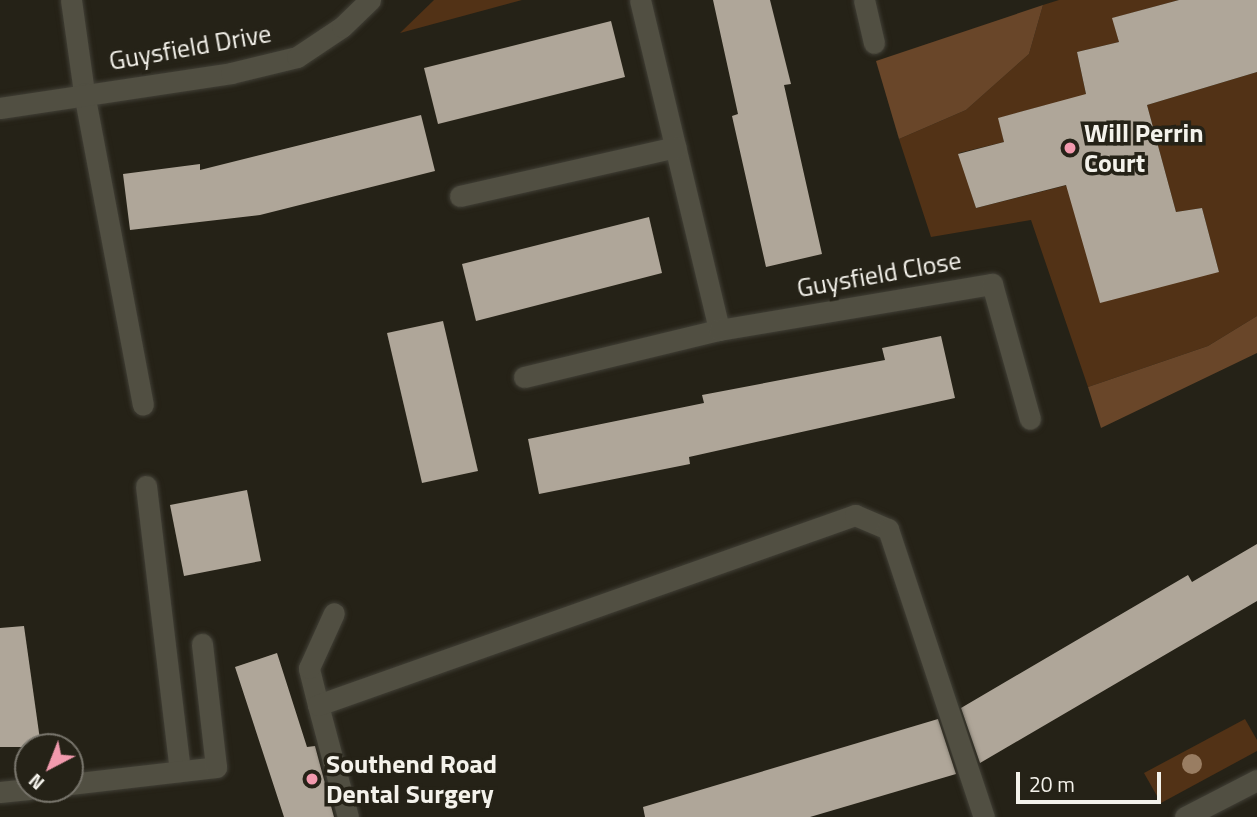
<!DOCTYPE html>
<style>
body{margin:0}
#map{position:relative;width:1257px;height:817px;overflow:hidden;background:#252217;font-family:"Titillium Web",sans-serif}
div>[style]{position:absolute}
[style*='--x']{left:calc(var(--x)*1px);top:calc(var(--y)*1px);width:calc(var(--w)*1px);rotate:calc(var(--a)*1deg)}
.green>*{inset:0;background:#523216}
.forest>*{inset:0;background:#694629}
.building>*{inset:0;background:#afa699}
.roads{filter:drop-shadow(0 0 2px #413f36) drop-shadow(0 0 2px #413f36)}
.minor>*{height:21px;margin:-10.5px;padding:0 10.5px;transform-origin:10.5px;border-radius:10.5px;background:#514f42}
.trees>*{width:20px;height:20px;margin:-10px;border-radius:50%;background:#997d62}
.dots>*{width:19px;height:19px;translate:-50% -50%;box-sizing:border-box;border:4px solid #252217;border-radius:50%}
span{translate:-50% -50%;white-space:nowrap;text-align:center;line-height:1.15;-webkit-text-stroke:7px #252217;paint-order:stroke}
.street-label{font-size:26px;color:#f4f2eb}
.poi-label{font-size:26px;color:#f4f2eb;font-weight:700}
.left{translate:0 -50%;text-align:left}
.north{position:absolute;left:14px;top:733px;width:70px;height:70px;box-sizing:border-box;background:#252217;border:2px solid #78756c;border-radius:50%;rotate:222deg;font-size:19px;font-weight:700;line-height:28px;text-align:center;color:#f4f2eb}
.north::after{content:'';display:block;margin:auto;width:24px;height:32px;background:#f29aae;clip-path:polygon(50% 0,100% 100%,50% 72%,0 100%)}
.scale{position:absolute;left:1016px;top:772px;width:145px;height:32px;box-sizing:border-box;border:4px solid #f4f2eb;border-top:0;padding-left:9px;font-size:21px;line-height:24px;white-space:nowrap;color:#f4f2eb;-webkit-text-stroke:5px #252217;paint-order:stroke}
</style>
<div id="map">
<div class="green">
<div style="clip-path:polygon(434px 0,522px 0,400px 33px)"></div>
<div style="clip-path:polygon(1059px 0,1179px 0,1113px 18px,1119px 42px,1077px 52px,1090px 113px,1046px 105px,999px 118px,1004px 142px,959px 153px,976px 208px,1107px 175px,1219px 272px,1202px 208px,1176px 212px,1147px 105px,1257px 72px,1257px 316px,1208px 346px,1088px 387px,1031px 220px,931px 237px,899px 139px,966px 110px,1029px 54px,1043px 5px)"></div>
<div style="clip-path:polygon(1245px 719px,1257px 740px,1257px 751px,1161px 803px,1144px 773px)"></div>
</div>
<div class="forest">
<div style="clip-path:polygon(1043px 5px,1029px 54px,966px 110px,899px 139px,876px 61px)"></div>
<div style="clip-path:polygon(1257px 316px,1257px 353px,1101px 428px,1088px 387px,1208px 346px)"></div>
</div>
<div class="building">
<div style="clip-path:polygon(713px 0,770px 0,791px 84px,784px 85px,822px 254px,766px 267px,732px 116px,738px 114px)"></div>
<div style="clip-path:polygon(1179px 0,1257px 0,1257px 72px,1147px 105px,1176px 212px,1202px 208px,1219px 272px,1100px 303px,1066px 185px,976px 208px,958px 154px,1004px 142px,998px 118px,1086px 94px,1077px 52px,1119px 42px,1112px 18px)"></div>
<div style="clip-path:polygon(611px 21px,625px 77px,438px 124px,424px 68px)"></div>
<div style="clip-path:polygon(421px 115px,435px 171px,260px 215px,130px 230px,123px 174px,200px 164px,200px 170px)"></div>
<div style="clip-path:polygon(649px 217px,662px 273px,476px 321px,462px 264px)"></div>
<div style="clip-path:polygon(443px 321px,478px 471px,422px 483px,387px 333px)"></div>
<div style="clip-path:polygon(941px 336px,955px 398px,689px 457px,690px 464px,539px 494px,528px 439px,704px 403px,702px 395px,885px 360px,882px 348px)"></div>
<div style="clip-path:polygon(247px 490px,261px 561px,184px 576px,170px 505px)"></div>
<div style="clip-path:polygon(1257px 544px,1257px 601px,980px 763px,961px 708px,1188px 575px,1192px 582px)"></div>
<div style="clip-path:polygon(24px 626px,41px 747px,0 747px,0 628px)"></div>
<div style="clip-path:polygon(277px 653px,307px 747px,315px 746px,334px 817px,284px 817px,235px 667px)"></div>
<div style="clip-path:polygon(938px 719px,956px 774px,810px 817px,645px 817px,643px 807px)"></div>
</div>
<div class="roads">
<div class="minor">
<div style="--x:71;--y:0;--w:94;--a:82"></div>
<div style="--x:84;--y:93;--w:317;--a:79.3"></div>
<div style="--x:640;--y:0;--w:339;--a:76.5"></div>
<div style="--x:864;--y:0;--w:44;--a:76.9"></div>
<div style="--x:0;--y:108;--w:234;--a:-8.6"></div>
<div style="--x:231;--y:73;--w:68;--a:-13.6"></div>
<div style="--x:297;--y:57;--w:54;--a:-33.7"></div>
<div style="--x:342;--y:27;--w:39;--a:-44"></div>
<div style="--x:460;--y:196;--w:221;--a:-12.8"></div>
<div style="--x:524;--y:377;--w:201;--a:-13.6"></div>
<div style="--x:719;--y:330;--w:277;--a:-9.6"></div>
<div style="--x:992;--y:284;--w:140;--a:74.3"></div>
<div style="--x:146;--y:486;--w:287;--a:83.2"></div>
<div style="--x:318;--y:705;--w:38;--a:-104"></div>
<div style="--x:309;--y:668;--w:60;--a:-65.6"></div>
<div style="--x:70;--y:784;--w:147;--a:-6.6"></div>
<div style="--x:216;--y:767;--w:124;--a:-96.5"></div>
<div style="--x:0;--y:792;--w:29;--a:-6"></div>
<div style="--x:348;--y:817;--w:116;--a:-105"></div>
<div style="--x:318;--y:705;--w:570;--a:-19.48"></div>
<div style="--x:855;--y:515;--w:36;--a:23"></div>
<div style="--x:888;--y:529;--w:304;--a:71.6"></div>
<div style="--x:1185;--y:817;--w:81;--a:-27.2"></div>
</div>
</div>
<div class="trees">
<div style="left:1192px;top:764px"></div>
</div>
<div class="dots">
<div style="left:1070px;top:148px;background:#f29aae"></div>
<div style="left:312px;top:779px;background:#f29aae"></div>
</div>
<div class="street-label">
<span style="left:190px;top:47px;rotate:-10deg">Guysfield Drive</span>
<span style="left:879px;top:274px;rotate:-10deg">Guysfield Close</span>
</div>
<div class="poi-label">
<span class="left" style="left:1084px;top:148px">Will Perrin<br>Court</span>
<span class="left" style="left:326px;top:779px">Southend Road<br>Dental Surgery</span>
</div>
<div class="north">N</div>
<div class="scale">20 m</div>
</div>
